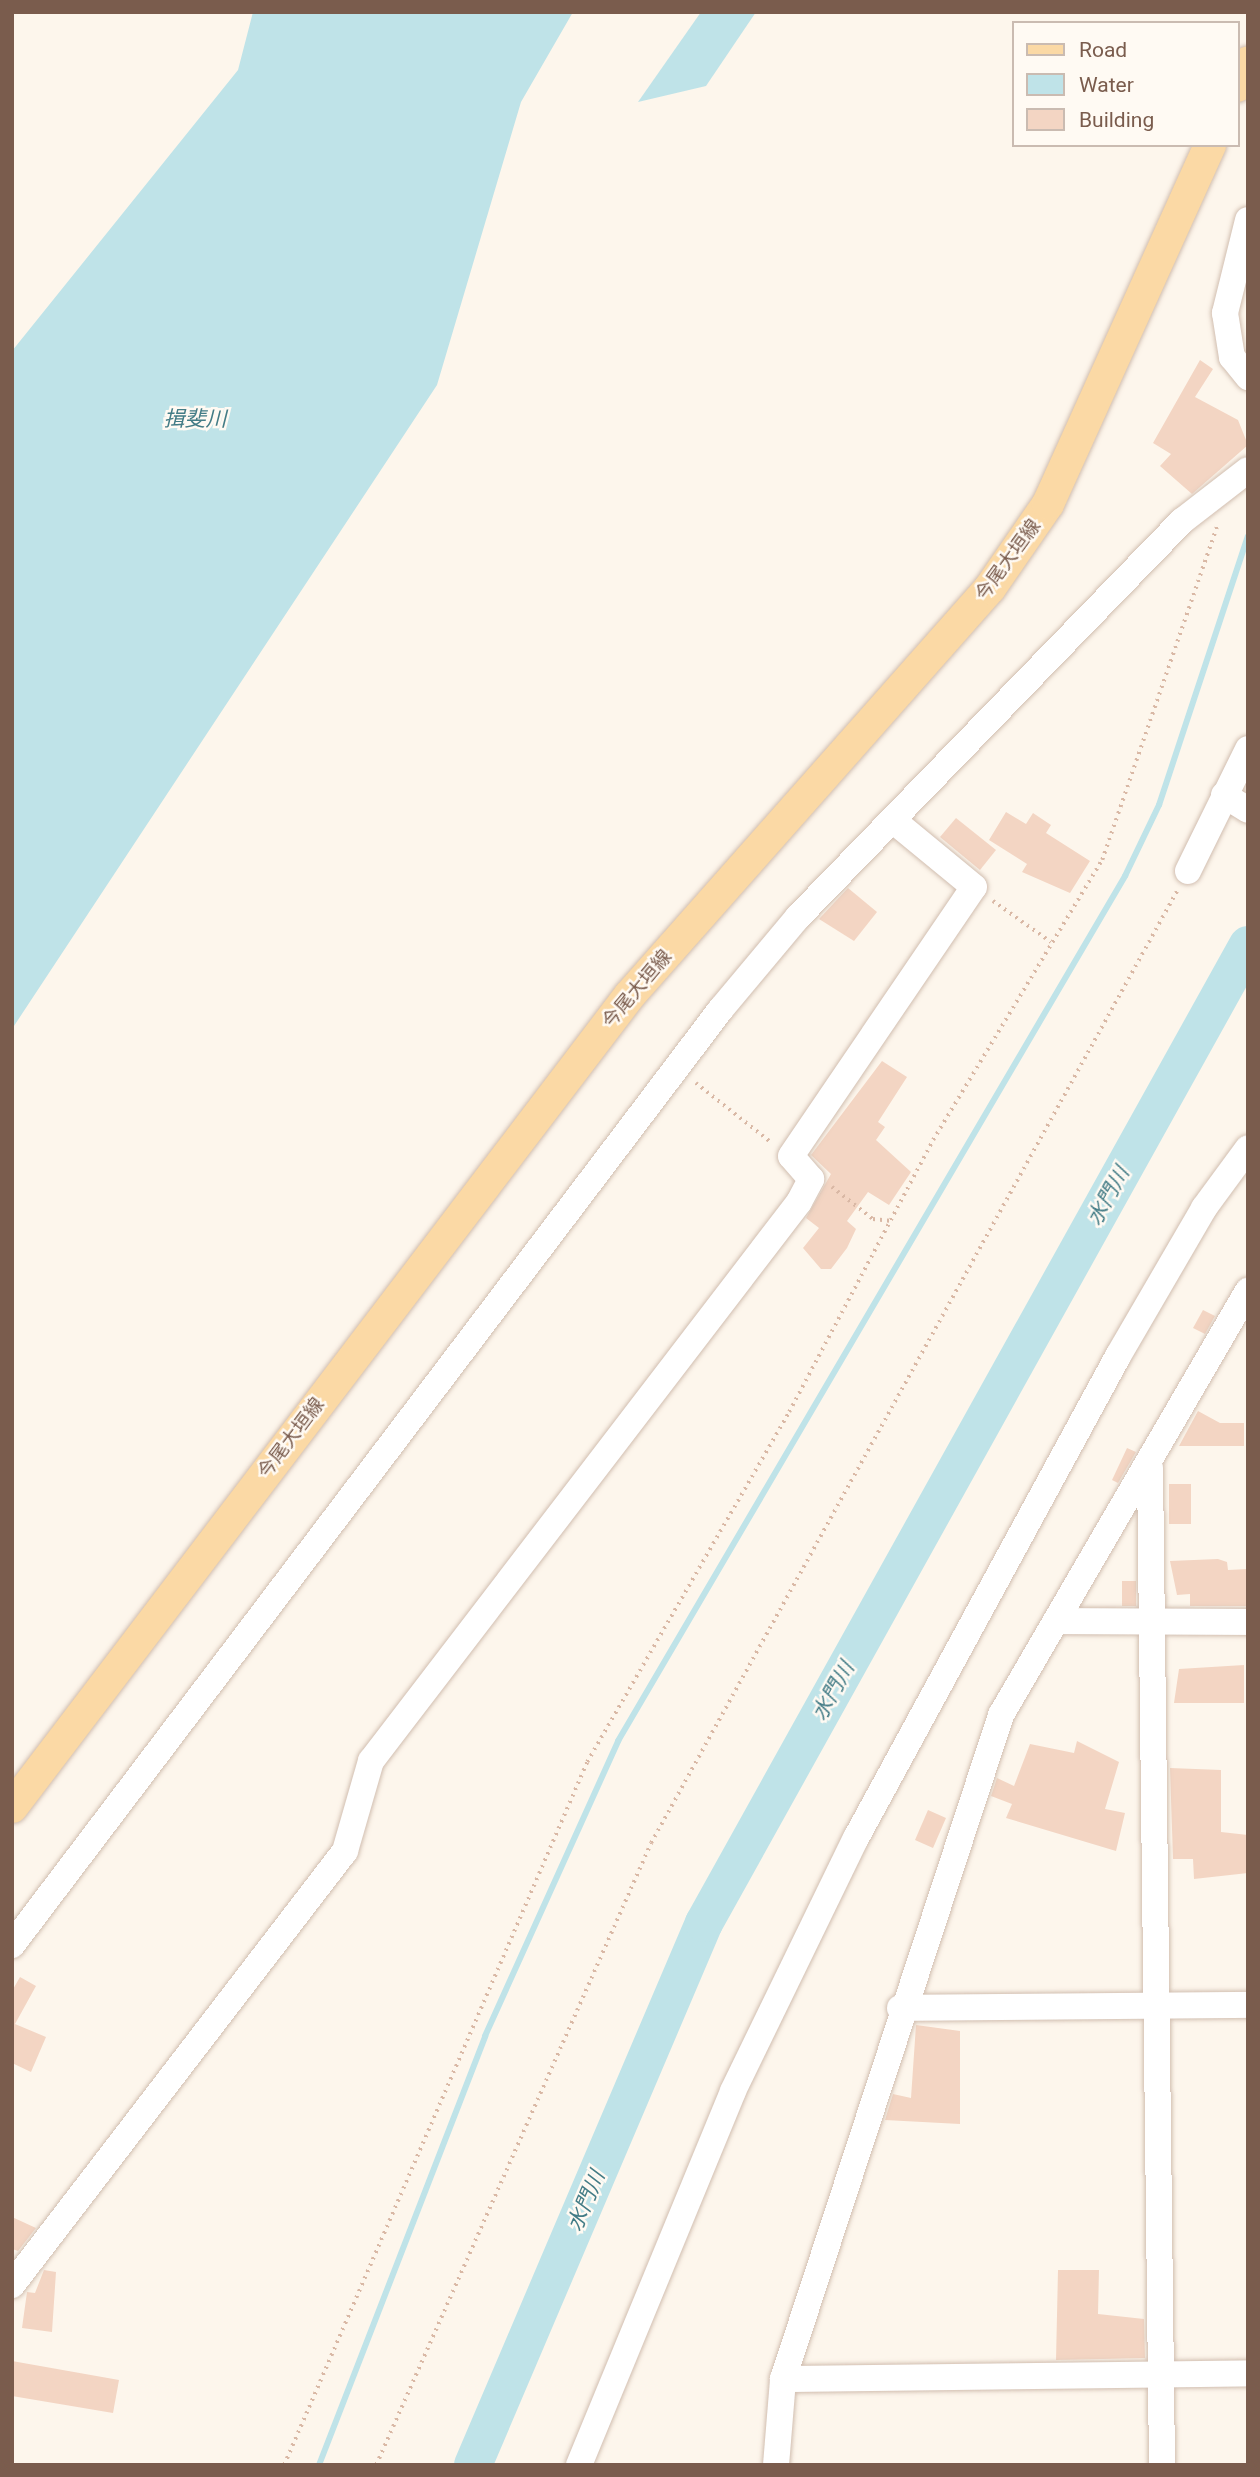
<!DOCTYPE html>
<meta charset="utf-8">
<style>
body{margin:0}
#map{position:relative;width:1260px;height:2477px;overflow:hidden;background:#fdf6ec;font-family:Roboto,"Noto Sans JP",sans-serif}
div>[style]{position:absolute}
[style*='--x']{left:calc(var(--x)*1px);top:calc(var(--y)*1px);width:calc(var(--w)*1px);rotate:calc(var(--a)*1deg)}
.water>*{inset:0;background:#bfe3e8}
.stream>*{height:6px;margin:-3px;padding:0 3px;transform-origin:3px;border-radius:3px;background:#bfe3e8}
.river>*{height:38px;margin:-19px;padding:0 19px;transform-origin:19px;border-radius:19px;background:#bfe3e8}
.building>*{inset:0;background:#f3d5c3}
.path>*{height:3.5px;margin-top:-1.75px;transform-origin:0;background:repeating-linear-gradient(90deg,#d9b8a5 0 2px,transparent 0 7px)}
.roads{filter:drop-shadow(0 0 2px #d1beb0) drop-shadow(0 0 2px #d1beb0)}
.minor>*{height:26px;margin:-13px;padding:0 13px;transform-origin:13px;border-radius:13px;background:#fff}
.major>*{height:32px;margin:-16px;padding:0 16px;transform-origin:16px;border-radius:16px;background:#fbd9a5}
span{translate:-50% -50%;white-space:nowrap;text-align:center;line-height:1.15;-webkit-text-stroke:5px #fffaf3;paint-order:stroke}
.street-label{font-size:19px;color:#7a5c4d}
.water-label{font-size:21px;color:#437c86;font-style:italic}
.frame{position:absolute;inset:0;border:14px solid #7a5c4d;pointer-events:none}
.legend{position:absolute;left:1012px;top:21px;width:228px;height:126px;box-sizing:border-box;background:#fffaf3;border:2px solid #cabbb1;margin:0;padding:9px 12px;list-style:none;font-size:21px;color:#7a5c4d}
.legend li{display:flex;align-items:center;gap:14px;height:35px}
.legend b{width:35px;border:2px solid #cabbb1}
</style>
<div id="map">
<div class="water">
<div style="clip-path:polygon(253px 12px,573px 12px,521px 102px,437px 385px,12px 1029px,12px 351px,238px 70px)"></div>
<div style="clip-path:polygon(701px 12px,756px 12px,706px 86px,638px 102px)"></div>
</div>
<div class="stream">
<div style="--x:319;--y:2465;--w:460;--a:-68.8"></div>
<div style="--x:485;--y:2036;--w:324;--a:-65.7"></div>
<div style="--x:618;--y:1741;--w:1003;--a:-59.62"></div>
<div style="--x:1125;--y:876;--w:79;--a:-64.4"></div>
<div style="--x:1159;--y:805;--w:283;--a:-71.7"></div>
</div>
<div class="river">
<div style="--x:473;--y:2465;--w:589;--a:-66.92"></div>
<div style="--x:704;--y:1923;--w:1119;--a:-60.92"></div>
</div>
<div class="building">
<div style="clip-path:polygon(1200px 360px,1213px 369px,1195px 397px,1238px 420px,1248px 445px,1192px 494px,1160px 466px,1171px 454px,1153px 443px)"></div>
<div style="clip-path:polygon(1006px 812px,1026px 824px,1033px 813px,1051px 825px,1046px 833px,1090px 861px,1070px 893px,1022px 872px,1027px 864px,989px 840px)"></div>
<div style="clip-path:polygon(956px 818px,996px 850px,980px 870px,940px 837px)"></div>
<div style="clip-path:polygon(848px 888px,877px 912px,854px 941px,819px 919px)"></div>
<div style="clip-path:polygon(882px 1061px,907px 1077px,878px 1122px,885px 1127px,876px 1140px,911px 1172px,889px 1205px,868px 1192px,847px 1221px,856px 1229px,847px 1248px,831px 1269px,821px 1269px,803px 1248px,819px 1228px,806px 1218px,831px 1174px,811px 1155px)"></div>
<div style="clip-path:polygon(1203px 1310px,1215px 1316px,1205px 1334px,1193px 1328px)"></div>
<div style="clip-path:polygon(1198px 1411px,1220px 1423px,1244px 1423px,1244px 1446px,1179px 1446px)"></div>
<div style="clip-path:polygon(1127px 1448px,1136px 1452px,1118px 1483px,1112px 1480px)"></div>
<div style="clip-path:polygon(1169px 1484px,1191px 1484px,1191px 1524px,1169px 1524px)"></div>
<div style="clip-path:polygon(1218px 1559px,1227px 1562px,1228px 1570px,1248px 1569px,1248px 1606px,1190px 1606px,1190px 1594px,1177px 1595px,1170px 1561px)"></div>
<div style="clip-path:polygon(1122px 1581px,1136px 1581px,1136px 1606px,1122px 1606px)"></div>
<div style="clip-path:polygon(1244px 1665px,1244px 1703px,1174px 1703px,1179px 1669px)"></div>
<div style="clip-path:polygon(1077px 1741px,1119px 1762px,1105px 1809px,1125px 1813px,1116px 1851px,1006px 1818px,1012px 1804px,991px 1796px,997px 1778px,1014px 1786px,1030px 1744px,1074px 1753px)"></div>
<div style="clip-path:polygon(1170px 1768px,1221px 1770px,1221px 1832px,1248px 1835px,1248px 1873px,1194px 1879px,1193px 1859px,1173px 1859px)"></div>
<div style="clip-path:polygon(928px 1810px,946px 1818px,933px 1848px,915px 1840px)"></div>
<div style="clip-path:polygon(20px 1977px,36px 1986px,15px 2024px,46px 2037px,31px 2072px,12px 2063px,12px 1991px)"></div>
<div style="clip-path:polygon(916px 2025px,960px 2031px,960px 2124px,885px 2120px,893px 2094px,911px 2098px)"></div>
<div style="clip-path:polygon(12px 2217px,36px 2228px,18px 2251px,12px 2249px)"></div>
<div style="clip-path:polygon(44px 2270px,56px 2272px,52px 2332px,22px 2328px,27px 2292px,35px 2293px)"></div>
<div style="clip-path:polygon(1058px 2270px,1099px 2270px,1098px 2314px,1144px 2319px,1145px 2358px,1056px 2360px)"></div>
<div style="clip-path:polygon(12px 2361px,119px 2380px,113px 2413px,12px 2396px)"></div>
</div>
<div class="path">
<div style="--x:993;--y:901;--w:71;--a:35.3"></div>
<div style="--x:696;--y:1083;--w:97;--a:38.3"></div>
<div style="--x:832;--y:1187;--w:52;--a:38"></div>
<div style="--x:873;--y:1219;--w:19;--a:6"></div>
<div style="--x:284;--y:2465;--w:766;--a:-66.68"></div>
<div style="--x:587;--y:1762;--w:404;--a:-60"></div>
<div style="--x:789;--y:1412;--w:308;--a:-62.1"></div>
<div style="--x:933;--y:1140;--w:327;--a:-58.9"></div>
<div style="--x:1102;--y:860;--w:356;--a:-71"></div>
<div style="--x:376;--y:2465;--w:680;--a:-66.15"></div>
<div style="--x:651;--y:1843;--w:1088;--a:-61.08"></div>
</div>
<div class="roads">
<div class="minor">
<div style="--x:1248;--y:220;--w:96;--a:103.9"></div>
<div style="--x:1225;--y:313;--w:45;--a:81"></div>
<div style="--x:1232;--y:357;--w:26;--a:51"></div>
<div style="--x:1224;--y:795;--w:28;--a:32"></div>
<div style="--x:1188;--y:871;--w:136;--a:-63.8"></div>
<div style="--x:1150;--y:1468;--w:997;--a:89.31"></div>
<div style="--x:1056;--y:1621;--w:192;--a:0.3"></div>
<div style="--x:12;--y:1945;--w:1174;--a:-52.86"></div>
<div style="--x:721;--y:1009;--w:120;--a:-50.1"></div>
<div style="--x:798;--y:917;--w:552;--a:-45.88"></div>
<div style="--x:1182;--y:521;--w:83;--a:-37.7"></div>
<div style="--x:900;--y:2008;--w:348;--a:-0.5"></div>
<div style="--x:12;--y:2285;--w:547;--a:-52.5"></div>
<div style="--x:345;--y:1851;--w:94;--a:-73.9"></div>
<div style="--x:371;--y:1761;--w:704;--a:-52.56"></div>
<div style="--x:799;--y:1202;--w:26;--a:-62"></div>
<div style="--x:811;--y:1179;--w:30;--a:-131"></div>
<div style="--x:791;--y:1156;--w:325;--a:-55.8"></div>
<div style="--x:974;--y:887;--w:104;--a:-140.5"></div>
<div style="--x:783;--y:2379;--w:465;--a:-0.7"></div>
<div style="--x:579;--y:2465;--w:404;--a:-67.6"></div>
<div style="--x:733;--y:2091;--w:281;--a:-64.1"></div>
<div style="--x:856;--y:1838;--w:549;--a:-61.47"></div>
<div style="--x:1118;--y:1356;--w:171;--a:-59.8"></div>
<div style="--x:1204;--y:1208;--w:74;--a:-53.7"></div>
<div style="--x:776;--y:2465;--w:86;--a:-85.3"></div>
<div style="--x:783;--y:2379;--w:699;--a:-71.82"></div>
<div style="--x:1001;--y:1715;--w:491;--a:-59.8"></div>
</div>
<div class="major">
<div style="--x:1237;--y:86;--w:26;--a:-65"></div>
<div style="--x:12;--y:1807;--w:1020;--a:-52.73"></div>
<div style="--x:630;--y:995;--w:543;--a:-48.51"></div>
<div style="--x:990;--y:588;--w:102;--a:-55.4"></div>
<div style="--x:1048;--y:504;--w:394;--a:-65.7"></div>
</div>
</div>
<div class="street-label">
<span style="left:1008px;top:560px;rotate:-54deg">今尾大垣線</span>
<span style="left:637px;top:989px;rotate:-50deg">今尾大垣線</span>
<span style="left:291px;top:1438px;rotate:-53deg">今尾大垣線</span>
</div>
<div class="water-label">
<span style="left:195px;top:419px">揖斐川</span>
<span style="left:1108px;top:1196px;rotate:-61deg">水門川</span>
<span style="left:833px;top:1691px;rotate:-61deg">水門川</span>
<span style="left:586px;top:2201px;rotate:-67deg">水門川</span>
</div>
<div class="frame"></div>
<ul class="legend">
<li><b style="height:9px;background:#fbd9a5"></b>Road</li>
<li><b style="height:19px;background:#bfe3e8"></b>Water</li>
<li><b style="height:19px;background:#f3d5c3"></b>Building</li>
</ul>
</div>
